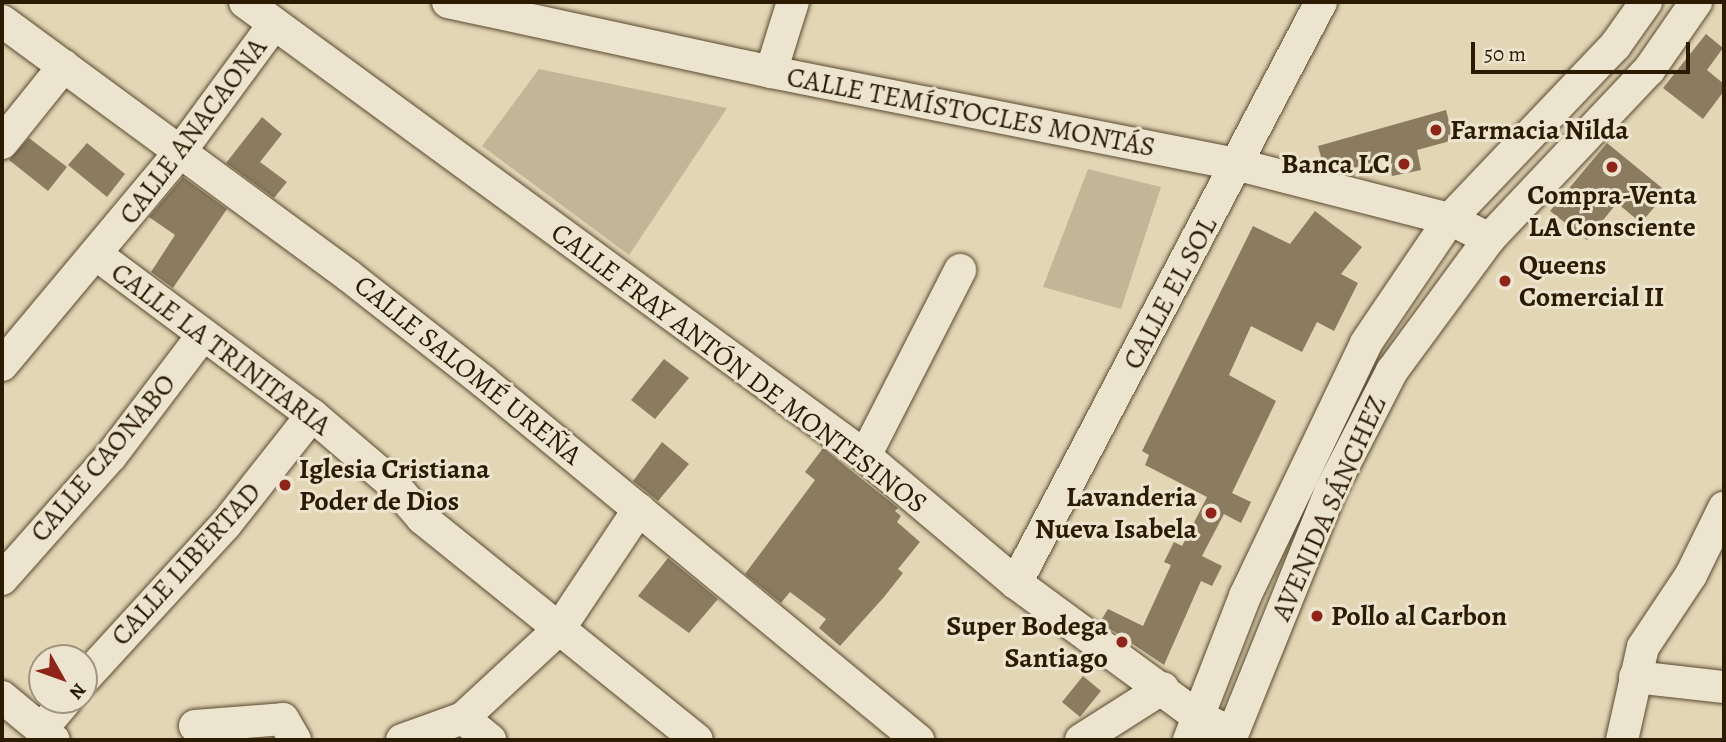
<!DOCTYPE html>
<meta charset="utf-8">
<style>
body{margin:0}
#map{position:relative;width:1726px;height:742px;overflow:hidden;background:#e2d6b5;font-family:Alegreya,serif}
div>[style]{position:absolute}
[style*='--x']{left:calc(var(--x)*1px);top:calc(var(--y)*1px);width:calc(var(--w)*1px);rotate:calc(var(--a)*1deg)}
.green>*{inset:0;background:#c3b697}
.building>*{inset:0;background:#8b7c60}
.roads{filter:drop-shadow(0 0 2px #5a4a30) drop-shadow(0 0 2px #5a4a30)}
.minor>*{height:32px;margin:-16px;padding:0 16px;transform-origin:16px;border-radius:16px;background:#ece4cf}
.dots>*{width:19px;height:19px;translate:-50% -50%;box-sizing:border-box;border:4px solid #ece4cf;border-radius:50%}
span{translate:-50% -50%;white-space:nowrap;text-align:center;line-height:1.15;-webkit-text-stroke:6px #ece4cf;paint-order:stroke}
.street-label{font-size:28px;color:#2c1b03}
.poi-label{font-size:28px;color:#2c1b03;font-weight:700}
.left{translate:0 -50%;text-align:left}
.right{translate:-100% -50%;text-align:right}
.frame{position:absolute;inset:0;border:4px solid #2c1b03;pointer-events:none}
.north{position:absolute;left:28px;top:644px;width:70px;height:70px;box-sizing:border-box;background:#ece4cf;border:2px solid #9f947d;border-radius:50%;rotate:130deg;font-size:19px;font-weight:700;line-height:28px;text-align:center;color:#2c1b03}
.north::after{content:'';display:block;margin:auto;width:24px;height:32px;background:#8f2418;clip-path:polygon(50% 0,100% 100%,50% 72%,0 100%)}
.scale{position:absolute;left:1471px;top:42px;width:219px;height:32px;box-sizing:border-box;border:4px solid #2c1b03;border-top:0;padding-left:9px;font-size:21px;line-height:24px;white-space:nowrap;color:#2c1b03;-webkit-text-stroke:5px #ece4cf;paint-order:stroke}
</style>
<div id="map">
<div class="green">
<div style="clip-path:polygon(539px 69px,727px 108px,629px 255px,482px 146px)"></div>
<div style="clip-path:polygon(1088px 169px,1161px 187px,1121px 309px,1043px 287px)"></div>
</div>
<div class="building">
<div style="clip-path:polygon(1706px 34px,1723px 48px,1707px 70px,1724px 84px,1724px 91px,1703px 119px,1663px 88px)"></div>
<div style="clip-path:polygon(1446px 110px,1454px 140px,1417px 150px,1421px 170px,1392px 176px,1388px 158px,1340px 172px,1324px 168px,1318px 146px)"></div>
<div style="clip-path:polygon(262px 117px,282px 134px,260px 162px,287px 182px,274px 198px,226px 163px)"></div>
<div style="clip-path:polygon(29px 138px,67px 167px,48px 191px,9px 160px)"></div>
<div style="clip-path:polygon(87px 143px,125px 174px,107px 197px,68px 165px)"></div>
<div style="clip-path:polygon(1607px 143px,1667px 192px,1641px 223px,1617px 203px,1587px 240px,1550px 211px)"></div>
<div style="clip-path:polygon(183px 177px,227px 209px,173px 288px,151px 272px,175px 235px,149px 217px)"></div>
<div style="clip-path:polygon(1315px 211px,1362px 247px,1341px 274px,1358px 283px,1334px 331px,1317px 322px,1302px 352px,1251px 326px,1229px 375px,1276px 401px,1232px 493px,1251px 502px,1241px 523px,1224px 514px,1202px 556px,1222px 566px,1212px 586px,1201px 581px,1164px 665px,1100px 622px,1108px 609px,1143px 626px,1171px 565px,1164px 562px,1174px 542px,1182px 546px,1207px 497px,1145px 465px,1149px 455px,1142px 451px,1253px 226px,1290px 244px)"></div>
<div style="clip-path:polygon(664px 359px,689px 378px,655px 419px,631px 400px)"></div>
<div style="clip-path:polygon(662px 442px,689px 464px,658px 501px,633px 481px)"></div>
<div style="clip-path:polygon(823px 448px,898px 508px,895px 511px,901px 516px,897px 522px,920px 542px,898px 569px,903px 573px,884px 597px,840px 646px,819px 628px,826px 619px,790px 592px,781px 603px,745px 574px,815px 480px,805px 472px)"></div>
<div style="clip-path:polygon(668px 558px,718px 599px,689px 633px,638px 596px)"></div>
<div style="clip-path:polygon(1083px 676px,1101px 691px,1080px 717px,1062px 702px)"></div>
</div>
<div class="roads">
<div class="minor">
<div style="--x:245;--y:2;--w:768;--a:36.21"></div>
<div style="--x:865;--y:456;--w:197;--a:40.1"></div>
<div style="--x:1016;--y:583;--w:225;--a:36.3"></div>
<div style="--x:1197;--y:716;--w:39;--a:26"></div>
<div style="--x:448;--y:2;--w:330;--a:12.2"></div>
<div style="--x:771;--y:72;--w:477;--a:11.2"></div>
<div style="--x:1239;--y:165;--w:218;--a:14.4"></div>
<div style="--x:1450;--y:219;--w:44;--a:27.1"></div>
<div style="--x:2;--y:21;--w:431;--a:36.3"></div>
<div style="--x:349;--y:276;--w:172;--a:38.1"></div>
<div style="--x:484;--y:382;--w:563;--a:39.52"></div>
<div style="--x:771;--y:72;--w:73;--a:-72.6"></div>
<div style="--x:2;--y:143;--w:99;--a:-51.2"></div>
<div style="--x:97;--y:255;--w:268;--a:36.7"></div>
<div style="--x:312;--y:415;--w:106;--a:40.4"></div>
<div style="--x:393;--y:484;--w:45;--a:49.5"></div>
<div style="--x:422;--y:518;--w:353;--a:38.9"></div>
<div style="--x:2;--y:365;--w:276;--a:-50.1"></div>
<div style="--x:179;--y:153;--w:160;--a:-53.6"></div>
<div style="--x:865;--y:456;--w:209;--a:-62.9"></div>
<div style="--x:2;--y:579;--w:164;--a:-48.5"></div>
<div style="--x:111;--y:456;--w:152;--a:-52.8"></div>
<div style="--x:1016;--y:583;--w:656;--a:-62.3"></div>
<div style="--x:1635;--y:677;--w:90;--a:6.4"></div>
<div style="--x:84;--y:679;--w:210;--a:-47.5"></div>
<div style="--x:226;--y:524;--w:139;--a:-51.7"></div>
<div style="--x:2;--y:697;--w:67;--a:39.6"></div>
<div style="--x:463;--y:718;--w:35;--a:39"></div>
<div style="--x:195;--y:726;--w:88;--a:-4.5"></div>
<div style="--x:283;--y:719;--w:24;--a:60"></div>
<div style="--x:41;--y:730;--w:39;--a:-50"></div>
<div style="--x:402;--y:740;--w:65;--a:-19.8"></div>
<div style="--x:463;--y:718;--w:131;--a:-42.8"></div>
<div style="--x:559;--y:629;--w:144;--a:-56.3"></div>
<div style="--x:1081;--y:740;--w:97;--a:-32.4"></div>
<div style="--x:1189;--y:740;--w:155;--a:-68.7"></div>
<div style="--x:1245;--y:596;--w:280;--a:-64.4"></div>
<div style="--x:1366;--y:343;--w:150;--a:-55.9"></div>
<div style="--x:1450;--y:219;--w:239;--a:-46.4"></div>
<div style="--x:1615;--y:46;--w:54;--a:-54.8"></div>
<div style="--x:1230;--y:740;--w:270;--a:-68"></div>
<div style="--x:1331;--y:490;--w:134;--a:-62.9"></div>
<div style="--x:1392;--y:371;--w:164;--a:-53.7"></div>
<div style="--x:1489;--y:239;--w:233;--a:-46.6"></div>
<div style="--x:1649;--y:70;--w:83;--a:-55.3"></div>
<div style="--x:1622;--y:740;--w:95;--a:-77.3"></div>
<div style="--x:1643;--y:647;--w:87;--a:-56.3"></div>
<div style="--x:1691;--y:575;--w:75;--a:-63.8"></div>
</div>
</div>
<div class="dots">
<div style="left:1436px;top:130px;background:#8f2418"></div>
<div style="left:1404px;top:164px;background:#8f2418"></div>
<div style="left:1612px;top:167px;background:#8f2418"></div>
<div style="left:1505px;top:281px;background:#8f2418"></div>
<div style="left:285px;top:485px;background:#8f2418"></div>
<div style="left:1211px;top:513px;background:#8f2418"></div>
<div style="left:1317px;top:616px;background:#8f2418"></div>
<div style="left:1122px;top:642px;background:#8f2418"></div>
</div>
<div class="street-label">
<span style="left:971px;top:112px;rotate:11deg">CALLE TEMÍSTOCLES MONTÁS</span>
<span style="left:193px;top:131px;rotate:-53deg">CALLE ANACAONA</span>
<span style="left:1170px;top:293px;rotate:-62deg">CALLE EL SOL</span>
<span style="left:221px;top:349px;rotate:37deg">CALLE LA TRINITARIA</span>
<span style="left:739px;top:368px;rotate:37deg">CALLE FRAY ANTÓN DE MONTESINOS</span>
<span style="left:468px;top:370px;rotate:39deg">CALLE SALOMÉ UREÑA</span>
<span style="left:103px;top:458px;rotate:-50deg">CALLE CAONABO</span>
<span style="left:1329px;top:508px;rotate:-66deg">AVENIDA SÁNCHEZ</span>
<span style="left:186px;top:564px;rotate:-48deg">CALLE LIBERTAD</span>
</div>
<div class="poi-label">
<span class="left" style="left:1450px;top:130px">Farmacia Nilda</span>
<span class="right" style="left:1390px;top:164px">Banca LC</span>
<span style="left:1612px;top:211px">Compra-Venta<br>LA Consciente</span>
<span class="left" style="left:1519px;top:281px">Queens<br>Comercial II</span>
<span class="left" style="left:299px;top:485px">Iglesia Cristiana<br>Poder de Dios</span>
<span class="right" style="left:1197px;top:513px">Lavanderia<br>Nueva Isabela</span>
<span class="left" style="left:1331px;top:616px">Pollo al Carbon</span>
<span class="right" style="left:1108px;top:642px">Super Bodega<br>Santiago</span>
</div>
<div class="frame"></div>
<div class="north">N</div>
<div class="scale">50 m</div>
</div>
